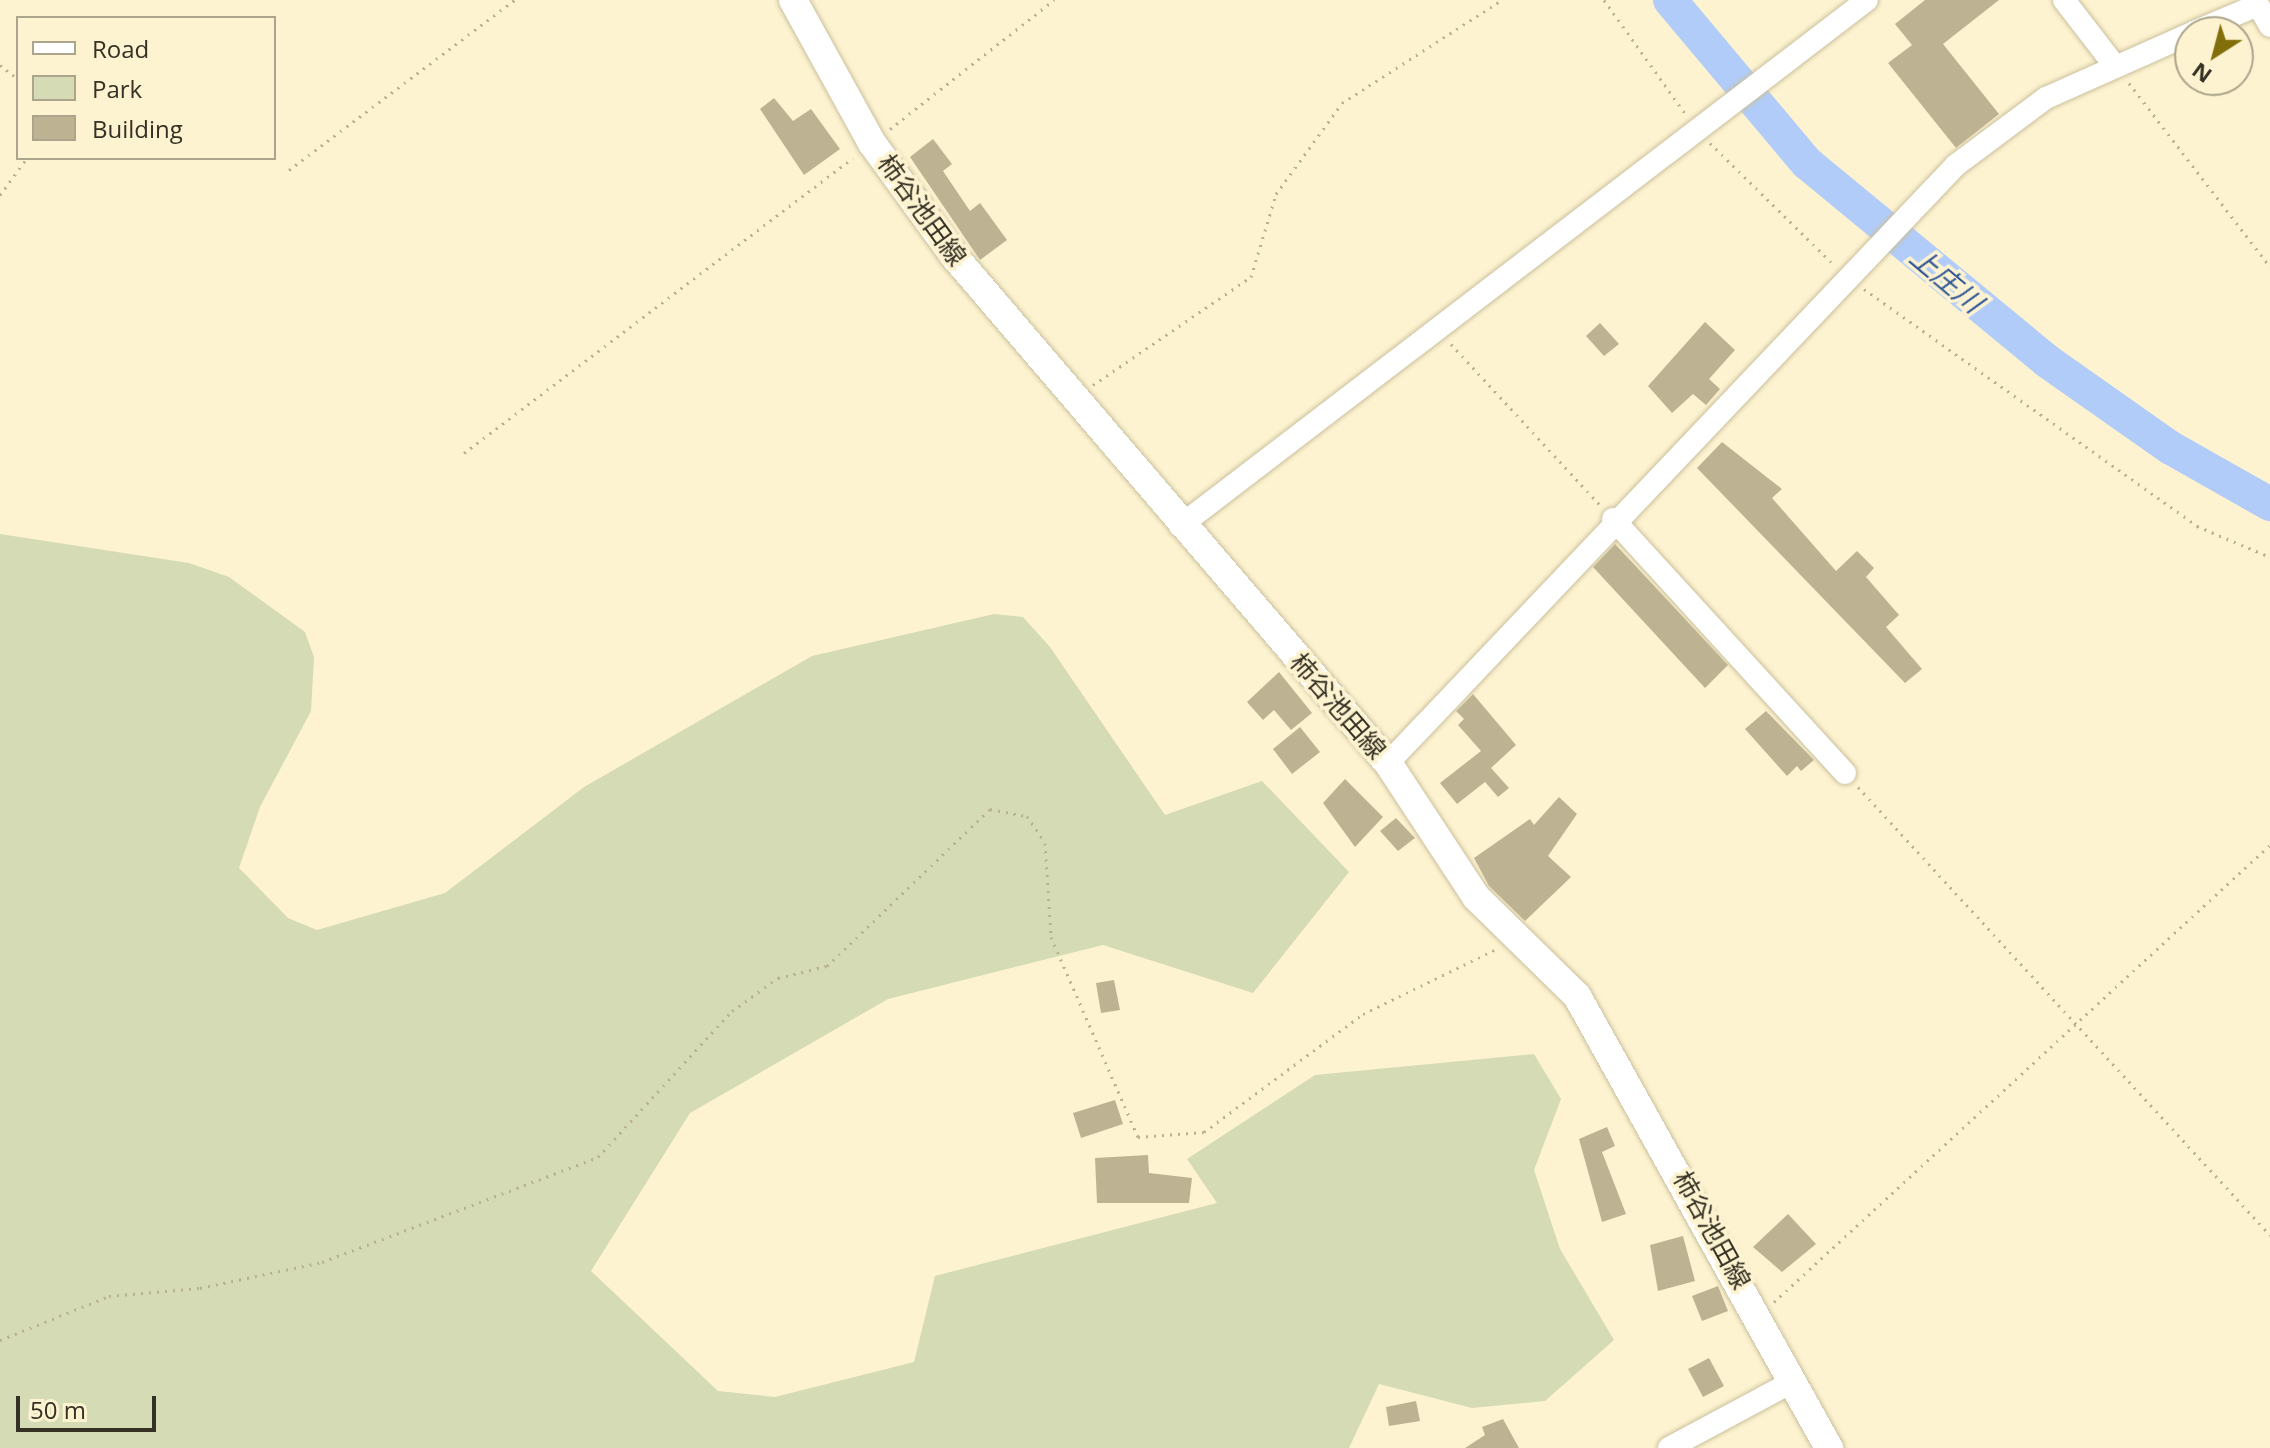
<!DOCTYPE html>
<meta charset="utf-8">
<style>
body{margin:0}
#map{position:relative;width:2270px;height:1448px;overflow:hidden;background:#fdf3d0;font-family:"Open Sans","Noto Sans JP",sans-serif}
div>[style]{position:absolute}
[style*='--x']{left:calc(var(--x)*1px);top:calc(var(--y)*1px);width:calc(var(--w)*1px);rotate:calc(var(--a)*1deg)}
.green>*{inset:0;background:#d5dbb4}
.river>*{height:34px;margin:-17px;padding:0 17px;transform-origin:17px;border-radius:17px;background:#b1ccf9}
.building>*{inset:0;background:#bdb392}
.path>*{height:3px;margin-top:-1.5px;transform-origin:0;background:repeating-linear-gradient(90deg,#b9b195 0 2px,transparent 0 8px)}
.roads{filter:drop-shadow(0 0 2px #cac09e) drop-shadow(0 0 2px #cac09e)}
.minor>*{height:22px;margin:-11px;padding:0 11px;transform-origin:11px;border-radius:11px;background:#fff}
.major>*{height:28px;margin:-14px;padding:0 14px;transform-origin:14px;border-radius:14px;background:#fff}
span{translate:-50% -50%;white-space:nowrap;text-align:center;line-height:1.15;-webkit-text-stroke:7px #fdf3d0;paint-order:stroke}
.street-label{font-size:26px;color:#353124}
.water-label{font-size:28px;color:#305698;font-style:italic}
.legend{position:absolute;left:16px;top:16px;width:260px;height:144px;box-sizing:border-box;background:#fdf3d0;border:2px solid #ada58b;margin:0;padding:10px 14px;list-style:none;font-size:24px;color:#353124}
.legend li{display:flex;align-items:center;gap:16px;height:40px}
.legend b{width:40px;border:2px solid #ada58b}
.north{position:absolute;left:2174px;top:16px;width:80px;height:80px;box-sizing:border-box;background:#fdf3d0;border:2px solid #ada58b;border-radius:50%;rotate:216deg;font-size:22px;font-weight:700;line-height:32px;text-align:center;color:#353124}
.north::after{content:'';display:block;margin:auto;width:28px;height:36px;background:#826e0a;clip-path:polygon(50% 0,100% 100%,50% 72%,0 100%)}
.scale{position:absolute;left:16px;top:1396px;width:140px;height:36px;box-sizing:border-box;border:4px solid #353124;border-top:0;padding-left:10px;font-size:24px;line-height:28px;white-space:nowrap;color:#353124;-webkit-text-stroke:6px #fdf3d0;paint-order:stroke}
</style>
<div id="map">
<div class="green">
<div style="clip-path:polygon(0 534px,189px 563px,229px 577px,305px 632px,314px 657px,311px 711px,260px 807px,239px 868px,288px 918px,317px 930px,445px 893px,584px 787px,812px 656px,994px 614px,1023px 617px,1050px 647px,1165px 815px,1262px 781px,1349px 872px,1253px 993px,1103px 945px,888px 999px,690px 1113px,591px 1271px,718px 1391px,775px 1397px,914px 1362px,935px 1276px,1217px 1203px,1187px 1159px,1315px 1075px,1534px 1054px,1561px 1099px,1534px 1170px,1560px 1249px,1614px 1340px,1545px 1401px,1472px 1408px,1379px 1384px,1349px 1448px,0 1448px)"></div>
</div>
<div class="river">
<div style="--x:1670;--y:0;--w:213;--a:50"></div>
<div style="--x:1807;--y:163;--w:311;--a:39.5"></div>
<div style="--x:2047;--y:361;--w:151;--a:35.1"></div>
<div style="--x:2171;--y:448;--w:114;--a:29.5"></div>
</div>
<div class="building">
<div style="clip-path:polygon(1925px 0,1999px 0,1943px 44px,1999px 114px,1956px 148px,1888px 63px,1912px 45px,1895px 24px)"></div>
<div style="clip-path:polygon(774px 98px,793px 121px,811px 109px,840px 149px,804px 175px,760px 109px)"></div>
<div style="clip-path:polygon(933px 139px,952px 164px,943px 171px,970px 211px,980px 203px,1007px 240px,980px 260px,910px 157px)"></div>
<div style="clip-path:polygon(1705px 322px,1735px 350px,1709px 379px,1720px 389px,1706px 405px,1693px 394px,1672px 413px,1648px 386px)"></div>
<div style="clip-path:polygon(1600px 323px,1619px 344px,1604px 356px,1586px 336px)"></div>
<div style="clip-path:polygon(1722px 442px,1782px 489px,1772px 498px,1836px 571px,1857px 551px,1874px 568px,1866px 577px,1899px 615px,1886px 627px,1922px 669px,1905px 683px,1697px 468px)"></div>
<div style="clip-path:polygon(1615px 544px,1728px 665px,1705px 688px,1593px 567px)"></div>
<div style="clip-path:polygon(1279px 672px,1312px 713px,1291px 730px,1274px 710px,1263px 720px,1247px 702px)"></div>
<div style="clip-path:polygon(1473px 694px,1516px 745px,1491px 768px,1509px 788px,1498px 797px,1485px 782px,1457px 804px,1440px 783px,1481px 751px,1458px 725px,1464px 719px,1456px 711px)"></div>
<div style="clip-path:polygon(1766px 711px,1814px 760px,1801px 771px,1797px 766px,1787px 776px,1745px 729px)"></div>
<div style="clip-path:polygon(1300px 727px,1320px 752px,1292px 774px,1273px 749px)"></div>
<div style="clip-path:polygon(1345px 779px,1383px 817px,1355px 847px,1323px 803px)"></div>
<div style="clip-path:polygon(1559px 797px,1577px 814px,1548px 856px,1571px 877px,1525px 921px,1489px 886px,1474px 858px,1530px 819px,1534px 825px)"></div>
<div style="clip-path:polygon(1396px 818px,1415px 838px,1398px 851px,1380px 831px)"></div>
<div style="clip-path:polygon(1114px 980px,1120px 1010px,1101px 1013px,1096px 983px)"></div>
<div style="clip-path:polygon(1115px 1100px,1123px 1124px,1081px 1138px,1073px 1113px)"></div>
<div style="clip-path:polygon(1607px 1127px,1615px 1146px,1602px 1152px,1626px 1214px,1602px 1222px,1579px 1139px)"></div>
<div style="clip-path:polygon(1148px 1155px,1149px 1173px,1192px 1178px,1189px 1203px,1097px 1203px,1095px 1158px)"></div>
<div style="clip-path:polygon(1788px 1214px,1816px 1244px,1782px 1272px,1753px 1247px)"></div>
<div style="clip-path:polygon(1683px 1236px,1695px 1281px,1658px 1291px,1650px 1245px)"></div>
<div style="clip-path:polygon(1718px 1286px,1728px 1311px,1702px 1321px,1692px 1296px)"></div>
<div style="clip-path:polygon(1709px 1358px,1724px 1386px,1703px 1397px,1688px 1369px)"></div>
<div style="clip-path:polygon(1416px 1401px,1420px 1421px,1389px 1426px,1386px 1407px)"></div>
<div style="clip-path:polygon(1503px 1419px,1519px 1448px,1465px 1448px,1485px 1435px,1482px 1427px)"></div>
</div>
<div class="path">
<div style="--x:1604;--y:0;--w:139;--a:54.4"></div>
<div style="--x:0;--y:65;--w:23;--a:38"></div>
<div style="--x:2129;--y:83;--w:232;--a:52.5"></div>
<div style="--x:890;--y:129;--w:209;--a:-38.2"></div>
<div style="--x:1710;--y:143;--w:173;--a:44.5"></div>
<div style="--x:289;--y:170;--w:283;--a:-37"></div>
<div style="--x:0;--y:195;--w:46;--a:-53.9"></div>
<div style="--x:1864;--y:289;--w:409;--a:35.4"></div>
<div style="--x:2197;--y:526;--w:79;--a:23"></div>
<div style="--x:1451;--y:344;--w:221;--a:47.2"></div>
<div style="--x:1093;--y:385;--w:191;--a:-34.4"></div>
<div style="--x:1251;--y:277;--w:87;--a:-73.2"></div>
<div style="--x:1276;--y:194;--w:112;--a:-54"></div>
<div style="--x:1342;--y:103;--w:190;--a:-32.8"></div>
<div style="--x:464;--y:453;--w:488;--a:-37.2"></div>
<div style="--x:1858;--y:787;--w:609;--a:47.4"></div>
<div style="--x:1774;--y:1302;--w:674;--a:-42.66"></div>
<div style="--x:0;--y:1340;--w:118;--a:-22"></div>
<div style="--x:109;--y:1296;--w:91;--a:-5"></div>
<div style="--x:200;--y:1288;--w:125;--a:-12"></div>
<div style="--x:322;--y:1262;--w:295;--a:-20.8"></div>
<div style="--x:598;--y:1157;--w:198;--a:-47.5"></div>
<div style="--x:732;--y:1011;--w:57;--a:-35.7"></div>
<div style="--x:778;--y:978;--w:50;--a:-13.8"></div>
<div style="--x:827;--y:966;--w:226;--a:-43.9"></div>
<div style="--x:990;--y:809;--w:38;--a:11"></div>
<div style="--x:1027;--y:816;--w:32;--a:56"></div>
<div style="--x:1045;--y:843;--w:94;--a:86.3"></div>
<div style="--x:1051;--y:937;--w:218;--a:66.5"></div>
<div style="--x:1138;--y:1137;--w:66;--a:-4.3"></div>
<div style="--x:1204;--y:1132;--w:198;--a:-36.6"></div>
<div style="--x:1363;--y:1014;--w:146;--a:-26"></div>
</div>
<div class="roads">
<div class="minor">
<div style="--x:2064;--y:0;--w:83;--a:52.3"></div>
<div style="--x:2194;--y:32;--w:69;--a:-22.9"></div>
<div style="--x:2258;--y:5;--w:24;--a:60"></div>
<div style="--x:1613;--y:519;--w:344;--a:47.6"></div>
<div style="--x:1180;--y:526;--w:865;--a:-37.44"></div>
<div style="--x:1388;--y:763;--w:825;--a:-46.47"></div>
<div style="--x:1956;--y:165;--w:112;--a:-36.7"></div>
<div style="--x:2046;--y:98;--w:158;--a:-24"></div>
<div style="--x:1669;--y:1448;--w:140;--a:-28.2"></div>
</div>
<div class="major">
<div style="--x:793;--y:0;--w:163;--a:61.1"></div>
<div style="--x:872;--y:143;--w:140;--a:54"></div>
<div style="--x:954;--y:256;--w:667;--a:49.44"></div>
<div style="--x:1388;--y:763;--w:160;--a:56.7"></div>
<div style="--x:1476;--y:897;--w:141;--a:44.4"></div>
<div style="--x:1577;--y:996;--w:518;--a:60.86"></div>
</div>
</div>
<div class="street-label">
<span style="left:922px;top:210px;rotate:54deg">柿谷池田線</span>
<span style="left:1338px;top:706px;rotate:49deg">柿谷池田線</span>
<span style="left:1712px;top:1230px;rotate:61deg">柿谷池田線</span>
</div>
<div class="water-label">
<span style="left:1947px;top:279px;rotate:40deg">上庄川</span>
</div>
<ul class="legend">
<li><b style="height:10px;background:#fff"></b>Road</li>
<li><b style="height:22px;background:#d5dbb4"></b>Park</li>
<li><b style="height:22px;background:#bdb392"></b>Building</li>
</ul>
<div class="north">N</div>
<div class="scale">50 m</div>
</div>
